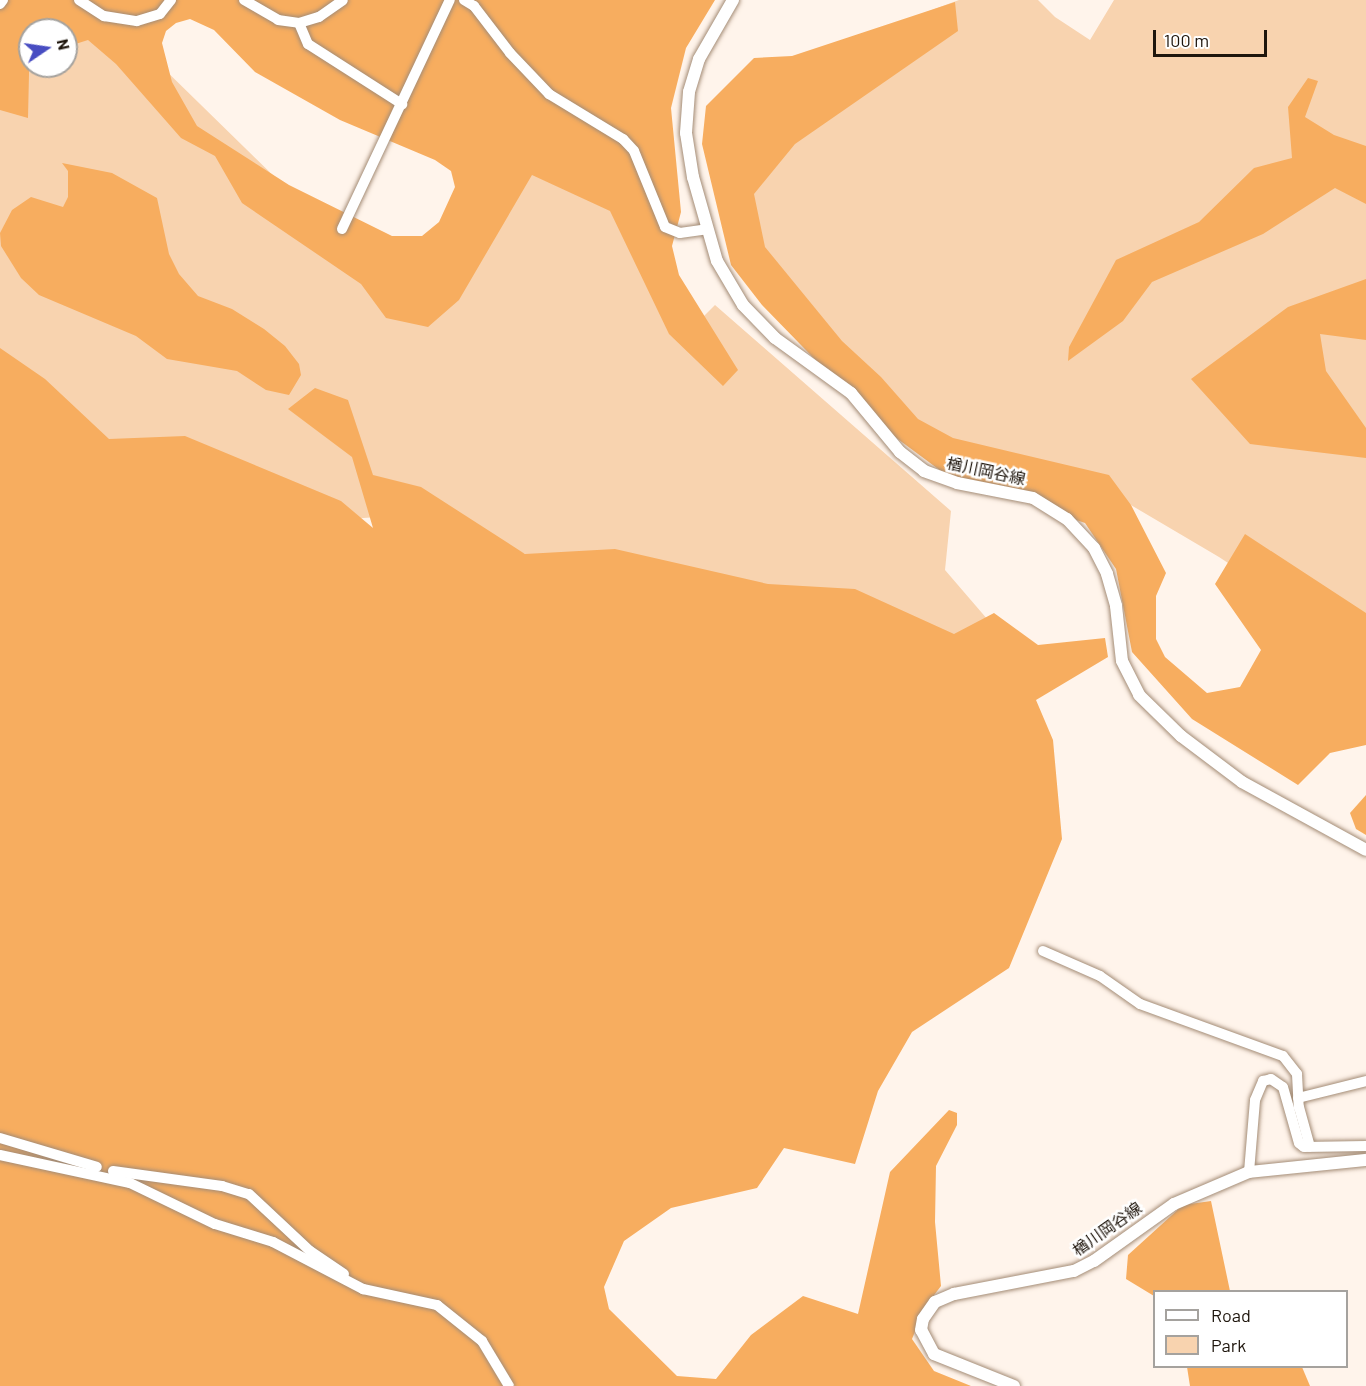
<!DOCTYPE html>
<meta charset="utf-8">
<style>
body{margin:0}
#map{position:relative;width:1366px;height:1386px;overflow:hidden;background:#fff4eb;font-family:Barlow,"Noto Sans JP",sans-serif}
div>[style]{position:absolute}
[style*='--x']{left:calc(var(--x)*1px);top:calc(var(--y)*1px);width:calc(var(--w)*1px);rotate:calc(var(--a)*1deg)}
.green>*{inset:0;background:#f8d3af}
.forest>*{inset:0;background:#f7ad5f}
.roads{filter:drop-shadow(0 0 2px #a48c76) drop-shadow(0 0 2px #a48c76)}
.minor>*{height:10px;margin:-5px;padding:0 5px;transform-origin:5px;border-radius:5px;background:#fff}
.major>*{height:12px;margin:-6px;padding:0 6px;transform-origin:6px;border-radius:6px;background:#fff}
span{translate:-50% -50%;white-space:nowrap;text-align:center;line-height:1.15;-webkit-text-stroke:5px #fff;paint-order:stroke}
.street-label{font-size:16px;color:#1f160d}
.legend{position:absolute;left:1153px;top:1290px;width:195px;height:78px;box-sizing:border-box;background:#fff;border:2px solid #a5a29e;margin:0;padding:8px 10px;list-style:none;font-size:18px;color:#1f160d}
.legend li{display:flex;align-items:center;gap:12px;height:30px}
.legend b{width:30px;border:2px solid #a5a29e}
.north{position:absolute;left:18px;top:18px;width:60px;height:60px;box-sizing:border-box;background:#fff;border:2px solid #a5a29e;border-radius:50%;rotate:77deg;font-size:16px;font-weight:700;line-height:24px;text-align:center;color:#1f160d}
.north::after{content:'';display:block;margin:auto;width:21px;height:27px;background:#484dc2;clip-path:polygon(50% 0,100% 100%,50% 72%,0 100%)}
.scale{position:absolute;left:1153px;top:30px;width:114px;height:27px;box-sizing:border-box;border:3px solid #1f160d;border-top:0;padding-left:8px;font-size:18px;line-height:21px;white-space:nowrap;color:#1f160d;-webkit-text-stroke:4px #fff;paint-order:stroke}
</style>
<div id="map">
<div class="green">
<div style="clip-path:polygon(959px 0,1038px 0,1055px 17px,1090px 40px,1114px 0,1366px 0,1366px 654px,1219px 557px,1102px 488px,930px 441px,763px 284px,722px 150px,899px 22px)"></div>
<div style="clip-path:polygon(69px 6px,155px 60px,288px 190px,430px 281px,498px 113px,616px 167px,697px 323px,715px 305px,951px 511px,945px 570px,988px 620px,980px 640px,525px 554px,436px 513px,349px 519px,125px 477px,0 393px,0 48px,30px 66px,66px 66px)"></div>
</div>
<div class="forest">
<div style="clip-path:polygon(evenodd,0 0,715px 0,686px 48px,671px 108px,681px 212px,672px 246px,679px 275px,738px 370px,723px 386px,669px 334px,610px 211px,532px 175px,459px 300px,428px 327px,386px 318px,361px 284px,242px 203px,215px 156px,181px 138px,116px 64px,88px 40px,66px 47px,66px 30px,30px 30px,28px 118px,0 110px,0 0,190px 19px,214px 30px,255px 72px,340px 120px,435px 160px,451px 171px,455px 187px,439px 222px,422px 236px,392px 236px,289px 185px,197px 126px,172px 82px,162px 43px,166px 31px,176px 23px,190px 19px)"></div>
<div style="clip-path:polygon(955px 2px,958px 31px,795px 144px,754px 194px,765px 247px,842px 341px,881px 377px,918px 419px,953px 438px,1109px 475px,1131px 505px,1166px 573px,1156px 596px,1156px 639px,1165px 657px,1207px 693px,1240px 687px,1261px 650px,1215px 584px,1245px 534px,1366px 613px,1366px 745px,1330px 753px,1298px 785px,1192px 719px,1132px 652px,1116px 569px,1085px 523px,945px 474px,891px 434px,836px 381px,762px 305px,731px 265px,702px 144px,706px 106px,754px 58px,792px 56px)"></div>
<div style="clip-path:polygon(1308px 78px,1318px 81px,1305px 117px,1334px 135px,1366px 146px,1366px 204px,1335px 188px,1263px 234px,1152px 282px,1123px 321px,1068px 361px,1069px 347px,1116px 260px,1199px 222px,1254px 168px,1292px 158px,1288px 107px)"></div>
<div style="clip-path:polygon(62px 163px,112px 173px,157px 198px,169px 254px,179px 274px,198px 296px,232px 309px,264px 329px,285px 346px,299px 364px,301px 375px,289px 395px,266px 390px,237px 371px,167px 359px,136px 336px,39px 295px,21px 278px,1px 246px,0 233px,12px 210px,31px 197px,63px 207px,68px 197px,68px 171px)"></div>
<div style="clip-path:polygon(1366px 279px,1366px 340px,1320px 334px,1326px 371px,1366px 428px,1366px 458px,1250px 444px,1191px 379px,1288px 307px)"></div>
<div style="clip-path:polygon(0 348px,45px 379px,109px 439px,185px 436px,341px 501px,373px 528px,352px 457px,288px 409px,315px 388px,348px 400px,373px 475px,421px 487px,525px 554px,615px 549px,768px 584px,855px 589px,954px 634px,994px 613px,1038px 645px,1105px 638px,1108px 657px,1036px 700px,1053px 740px,1062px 839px,1009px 968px,912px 1032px,878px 1091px,855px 1164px,784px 1148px,757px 1188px,671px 1208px,624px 1241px,604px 1287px,609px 1309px,677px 1376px,716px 1379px,751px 1335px,803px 1296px,858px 1314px,890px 1172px,949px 1110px,957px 1113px,957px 1125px,936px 1166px,935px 1222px,941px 1286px,925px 1307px,912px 1339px,934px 1371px,971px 1386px,0 1386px)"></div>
<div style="clip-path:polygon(1366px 795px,1366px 835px,1356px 829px,1350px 813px)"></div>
<div style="clip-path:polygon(1211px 1201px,1230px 1291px,1154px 1292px,1154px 1296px,1126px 1279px,1128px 1255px,1183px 1205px)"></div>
<div style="clip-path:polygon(1187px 1367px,1302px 1367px,1310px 1386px,1190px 1386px)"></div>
</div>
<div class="roads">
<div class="minor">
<div style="--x:79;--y:0;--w:30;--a:33"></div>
<div style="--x:104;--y:16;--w:33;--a:9"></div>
<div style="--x:137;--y:21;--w:24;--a:-17"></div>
<div style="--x:160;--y:14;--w:18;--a:-52"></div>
<div style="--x:244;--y:0;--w:39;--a:30"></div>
<div style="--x:278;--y:20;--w:21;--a:8"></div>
<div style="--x:299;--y:23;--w:21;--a:-17"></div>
<div style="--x:319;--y:17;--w:29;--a:-35"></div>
<div style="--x:464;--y:0;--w:12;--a:31"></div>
<div style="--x:474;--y:6;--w:59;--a:52.5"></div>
<div style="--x:510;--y:53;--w:57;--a:46.4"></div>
<div style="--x:549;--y:94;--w:87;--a:31.3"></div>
<div style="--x:623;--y:139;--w:16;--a:47"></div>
<div style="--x:634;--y:151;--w:82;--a:67.8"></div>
<div style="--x:665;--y:227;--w:16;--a:22"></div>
<div style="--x:680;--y:233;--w:27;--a:-8"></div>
<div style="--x:0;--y:4;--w:5;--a:-53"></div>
<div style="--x:299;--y:23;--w:23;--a:67"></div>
<div style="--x:308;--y:44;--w:112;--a:32.6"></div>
<div style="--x:342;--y:229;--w:253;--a:-64.8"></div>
<div style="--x:1043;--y:951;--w:62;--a:23.7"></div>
<div style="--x:1100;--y:976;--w:49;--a:35"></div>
<div style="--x:1140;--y:1004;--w:152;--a:20"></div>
<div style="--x:1283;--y:1056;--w:23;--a:52"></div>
<div style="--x:1297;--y:1074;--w:33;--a:87"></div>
<div style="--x:1299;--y:1107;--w:41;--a:74.6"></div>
<div style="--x:1298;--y:1098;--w:70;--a:-14"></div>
<div style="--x:0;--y:1138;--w:101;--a:16.6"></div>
<div style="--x:0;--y:1155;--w:133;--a:12.2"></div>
<div style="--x:130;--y:1183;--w:94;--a:25.8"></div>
<div style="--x:215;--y:1224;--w:61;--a:17.2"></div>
<div style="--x:273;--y:1242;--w:102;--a:27.6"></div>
<div style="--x:363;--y:1289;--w:76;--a:12.2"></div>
<div style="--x:437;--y:1305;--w:58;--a:38.7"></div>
<div style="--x:482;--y:1341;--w:52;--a:59"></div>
<div style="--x:113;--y:1171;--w:110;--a:7.8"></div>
<div style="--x:222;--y:1186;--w:28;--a:17"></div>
<div style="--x:249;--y:1194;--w:83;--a:43.1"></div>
<div style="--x:310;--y:1251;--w:41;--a:34.1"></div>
<div style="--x:1249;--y:1172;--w:72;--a:-85.2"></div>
<div style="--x:1255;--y:1100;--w:21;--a:-67"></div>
<div style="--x:1263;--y:1081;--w:8;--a:-14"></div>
<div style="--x:1271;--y:1079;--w:14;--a:34"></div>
<div style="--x:1283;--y:1087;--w:58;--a:74.1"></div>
<div style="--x:1299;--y:1143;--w:6;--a:39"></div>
<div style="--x:1304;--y:1147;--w:62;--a:-0.9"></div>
</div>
<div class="major">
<div style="--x:733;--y:0;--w:68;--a:120"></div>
<div style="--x:699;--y:59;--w:34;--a:107"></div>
<div style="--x:689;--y:92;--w:41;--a:94.2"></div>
<div style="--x:686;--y:133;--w:45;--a:81"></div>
<div style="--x:693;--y:177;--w:87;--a:74.1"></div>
<div style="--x:717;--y:261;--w:51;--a:59.4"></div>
<div style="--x:743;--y:305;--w:46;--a:45.9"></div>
<div style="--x:775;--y:338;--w:94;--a:35.9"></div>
<div style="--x:851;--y:393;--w:77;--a:50.3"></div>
<div style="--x:900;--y:452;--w:31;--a:38"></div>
<div style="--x:924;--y:471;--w:35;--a:20"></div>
<div style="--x:957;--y:483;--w:77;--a:11.2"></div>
<div style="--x:1033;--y:498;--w:40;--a:32"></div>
<div style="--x:1067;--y:519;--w:40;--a:47"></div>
<div style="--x:1094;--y:548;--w:29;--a:63"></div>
<div style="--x:1107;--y:574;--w:33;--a:74"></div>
<div style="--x:1116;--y:606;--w:55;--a:83.8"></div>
<div style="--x:1122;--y:661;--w:38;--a:63"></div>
<div style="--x:1139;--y:695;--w:59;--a:44.3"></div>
<div style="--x:1181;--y:736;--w:76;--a:37"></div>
<div style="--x:1242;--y:782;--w:141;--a:28.7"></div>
<div style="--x:1014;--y:1386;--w:86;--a:-158.2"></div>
<div style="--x:934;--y:1354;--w:27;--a:-118"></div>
<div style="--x:921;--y:1330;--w:11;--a:-80"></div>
<div style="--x:923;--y:1319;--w:21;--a:-55"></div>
<div style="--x:935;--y:1302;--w:21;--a:-23"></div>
<div style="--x:954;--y:1294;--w:122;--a:-10.9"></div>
<div style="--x:1074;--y:1271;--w:22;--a:-27"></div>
<div style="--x:1094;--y:1261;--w:98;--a:-35.5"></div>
<div style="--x:1174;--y:1204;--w:82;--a:-23.1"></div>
<div style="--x:1249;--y:1172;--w:118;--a:-5.9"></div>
</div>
</div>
<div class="street-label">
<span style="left:986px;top:471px;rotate:12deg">楢川岡谷線</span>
<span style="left:1107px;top:1229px;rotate:-35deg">楢川岡谷線</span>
</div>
<ul class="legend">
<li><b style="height:8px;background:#fff"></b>Road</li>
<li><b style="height:16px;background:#f8d3af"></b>Park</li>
</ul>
<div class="north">N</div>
<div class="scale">100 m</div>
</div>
